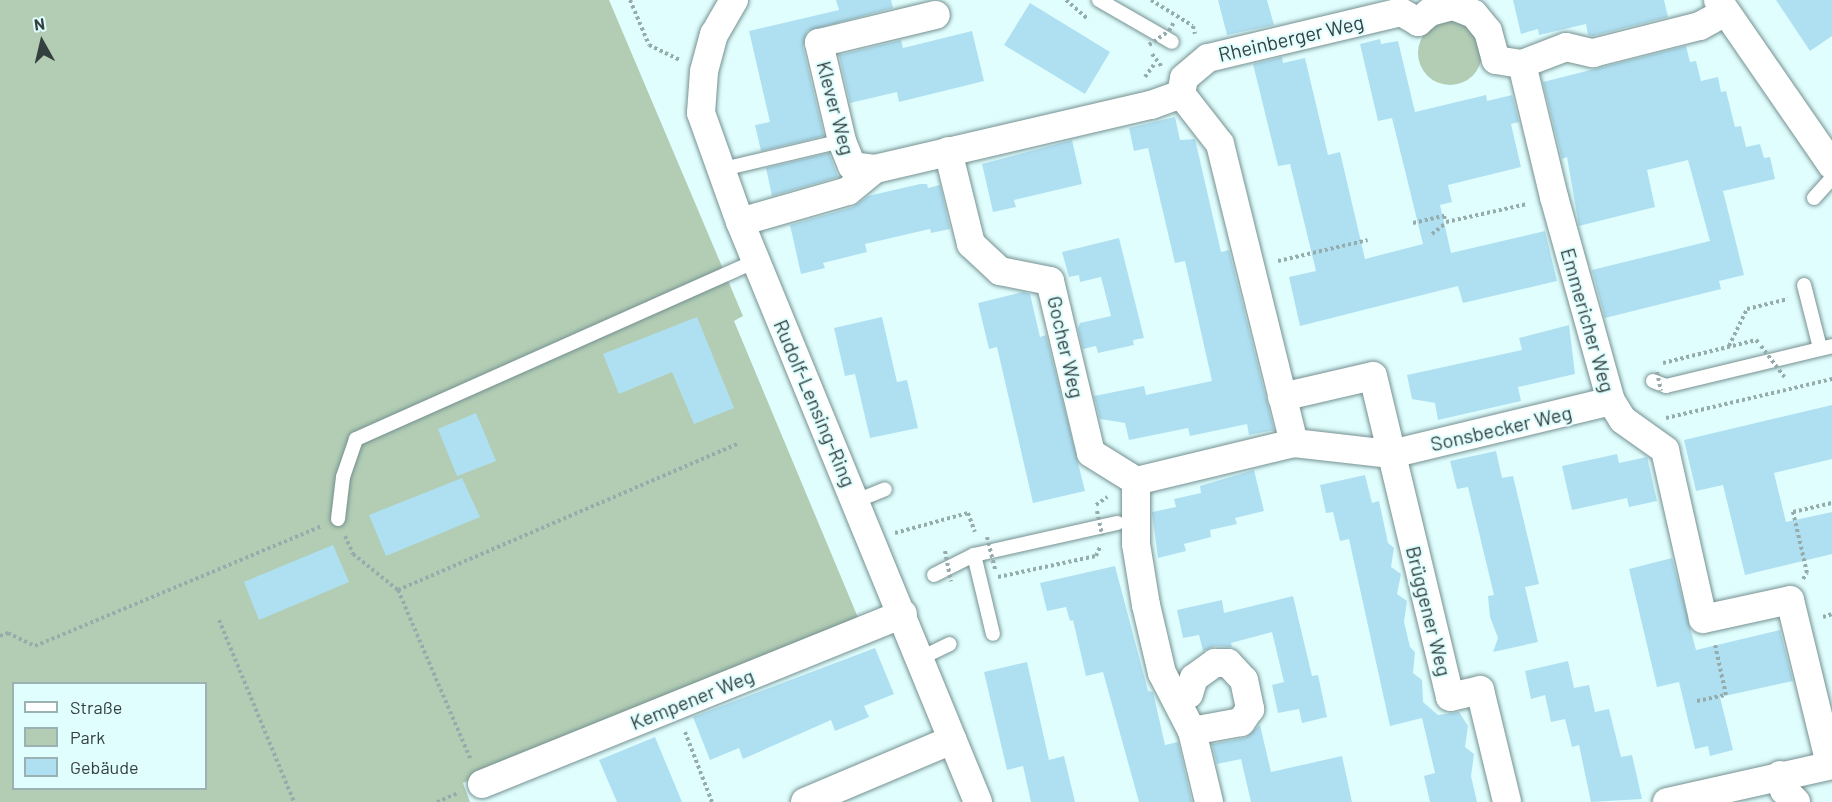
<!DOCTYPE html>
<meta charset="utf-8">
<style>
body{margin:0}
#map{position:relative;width:1832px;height:802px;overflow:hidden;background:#e1fefe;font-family:Barlow,sans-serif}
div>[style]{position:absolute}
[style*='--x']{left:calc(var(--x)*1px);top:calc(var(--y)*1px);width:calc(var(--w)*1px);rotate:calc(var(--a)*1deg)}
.green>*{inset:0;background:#b2cdb4}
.round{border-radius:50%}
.building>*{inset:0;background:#afe0f2}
.path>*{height:4px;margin-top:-2px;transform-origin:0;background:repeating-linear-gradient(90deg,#96abac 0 3px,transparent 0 6px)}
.roads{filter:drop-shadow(0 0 2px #759090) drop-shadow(0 0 2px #759090)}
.lane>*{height:14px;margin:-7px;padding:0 7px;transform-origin:7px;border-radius:7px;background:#fff}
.street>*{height:28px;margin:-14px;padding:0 14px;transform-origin:14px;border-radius:14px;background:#fff}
.path-bridge>*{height:4px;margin-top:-2px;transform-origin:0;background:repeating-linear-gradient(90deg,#96abac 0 3px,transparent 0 6px)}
span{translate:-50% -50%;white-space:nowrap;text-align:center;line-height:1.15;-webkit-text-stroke:4.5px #e1fefe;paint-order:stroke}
.street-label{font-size:20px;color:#343f40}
.legend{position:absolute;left:12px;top:682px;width:195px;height:108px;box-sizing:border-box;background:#e1fefe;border:2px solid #9cb2b2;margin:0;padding:8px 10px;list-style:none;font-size:18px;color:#343f40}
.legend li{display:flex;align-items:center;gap:12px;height:30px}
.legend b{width:30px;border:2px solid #9cb2b2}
.north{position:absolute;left:12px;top:12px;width:60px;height:60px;-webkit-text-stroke:4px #e1fefe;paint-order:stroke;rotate:352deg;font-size:16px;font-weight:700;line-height:24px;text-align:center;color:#343f40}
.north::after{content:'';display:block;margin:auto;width:21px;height:27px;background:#343f40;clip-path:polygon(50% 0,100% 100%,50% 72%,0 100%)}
</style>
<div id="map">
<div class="green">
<div style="clip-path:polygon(evenodd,0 0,609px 0,743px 316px,734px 321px,859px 620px,463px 783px,470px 802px,0 802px,0 0,14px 684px,206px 684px,206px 788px,14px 788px,14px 684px)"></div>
<div class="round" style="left:1418px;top:21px;width:64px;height:64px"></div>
</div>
<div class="building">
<div style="clip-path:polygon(836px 0,891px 0,893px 8px,807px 31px,803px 47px,824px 136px,761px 151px,755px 125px,770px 122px,749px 31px,839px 10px)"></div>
<div style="clip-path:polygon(1218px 0,1267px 0,1274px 25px,1227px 35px)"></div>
<div style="clip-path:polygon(1513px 0,1664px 0,1668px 17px,1593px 36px,1588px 35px,1586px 24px,1539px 35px,1538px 29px,1521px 34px)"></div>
<div style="clip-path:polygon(1776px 0,1832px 0,1832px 36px,1810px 51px)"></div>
<div style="clip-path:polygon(1030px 3px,1110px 52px,1085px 94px,1004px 45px)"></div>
<div style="clip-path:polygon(972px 31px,984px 81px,899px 102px,897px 92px,850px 103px,839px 55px,901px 40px,903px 48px)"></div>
<div style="clip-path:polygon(1380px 39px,1381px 44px,1398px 41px,1415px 112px,1486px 95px,1487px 101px,1512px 95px,1519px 122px,1511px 124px,1521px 167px,1448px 185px,1452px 202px,1440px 205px,1451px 253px,1545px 231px,1557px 281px,1463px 303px,1458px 286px,1300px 326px,1289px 277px,1316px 271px,1290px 164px,1278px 166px,1253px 64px,1282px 57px,1283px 63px,1305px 58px,1328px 155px,1340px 152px,1365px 259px,1423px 244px,1392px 118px,1378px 121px,1360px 44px)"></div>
<div style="clip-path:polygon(1686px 46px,1690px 62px,1696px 61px,1701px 81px,1718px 77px,1721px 92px,1726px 91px,1735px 127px,1741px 126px,1746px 147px,1760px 144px,1764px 158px,1770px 157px,1775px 179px,1723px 191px,1744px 275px,1719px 281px,1721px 289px,1605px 318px,1592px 270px,1710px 241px,1688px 160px,1647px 170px,1655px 207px,1579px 226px,1567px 157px,1562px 159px,1543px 82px)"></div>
<div style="clip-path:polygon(1175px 117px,1180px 140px,1195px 139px,1221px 252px,1229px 250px,1274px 430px,1249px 435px,1247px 424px,1190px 436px,1188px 428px,1129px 440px,1125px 423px,1100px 419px,1094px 396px,1144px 386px,1146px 395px,1212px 381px,1185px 261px,1175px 263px,1148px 148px,1134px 151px,1129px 128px)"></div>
<div style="clip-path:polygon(1072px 140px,1082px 184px,1014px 200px,1016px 207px,993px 212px,982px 164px)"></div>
<div style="clip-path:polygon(829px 153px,838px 177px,772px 196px,766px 168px)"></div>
<div style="clip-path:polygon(920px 184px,927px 184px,928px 188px,940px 185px,950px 229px,931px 233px,930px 229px,865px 244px,867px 252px,823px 263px,825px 268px,801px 274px,790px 225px,853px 207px,868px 196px)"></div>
<div style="clip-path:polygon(1119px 238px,1144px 338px,1133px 340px,1134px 345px,1098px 353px,1096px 346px,1083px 349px,1078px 329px,1080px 323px,1111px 316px,1101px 277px,1080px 282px,1079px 275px,1069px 277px,1062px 252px)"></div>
<div style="clip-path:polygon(1023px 292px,1030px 294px,1040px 337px,1046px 335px,1085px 491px,1033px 503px,997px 347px,989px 349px,978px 303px)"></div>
<div style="clip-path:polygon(697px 317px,734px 408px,694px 424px,672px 372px,619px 394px,603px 354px)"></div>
<div style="clip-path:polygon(882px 317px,897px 382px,907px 380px,918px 428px,870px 438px,855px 374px,845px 376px,834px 328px)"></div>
<div style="clip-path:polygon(1569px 325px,1575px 374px,1518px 387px,1521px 401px,1438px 420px,1435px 403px,1412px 399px,1407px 375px,1522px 350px,1519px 338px)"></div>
<div style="clip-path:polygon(1832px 405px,1832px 459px,1774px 473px,1786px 522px,1832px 512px,1832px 554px,1745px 575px,1723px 485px,1696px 491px,1684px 440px)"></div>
<div style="clip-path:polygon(476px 413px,496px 461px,457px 476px,438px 429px)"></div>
<div style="clip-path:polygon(1496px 451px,1502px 478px,1513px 476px,1539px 584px,1525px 587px,1538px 642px,1493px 652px,1498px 638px,1490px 617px,1488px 596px,1494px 595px,1468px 487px,1457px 489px,1450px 461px)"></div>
<div style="clip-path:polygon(1617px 454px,1619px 463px,1647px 457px,1657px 501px,1629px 507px,1627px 498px,1572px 510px,1562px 466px)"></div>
<div style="clip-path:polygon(1254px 470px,1264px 511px,1235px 518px,1237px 524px,1210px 530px,1211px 537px,1184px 544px,1186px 551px,1158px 558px,1152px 512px,1176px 507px,1174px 499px,1201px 493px,1200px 486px)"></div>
<div style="clip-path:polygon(1365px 475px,1372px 503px,1379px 501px,1388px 543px,1394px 548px,1391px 567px,1401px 574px,1397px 594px,1407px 601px,1404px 622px,1410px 647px,1415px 652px,1413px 673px,1422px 680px,1423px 702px,1438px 715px,1459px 712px,1468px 726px,1465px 747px,1474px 754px,1471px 776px,1477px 802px,1430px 802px,1424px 776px,1435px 773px,1422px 718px,1390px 726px,1349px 539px,1340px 541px,1333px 512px,1326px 513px,1320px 485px)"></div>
<div style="clip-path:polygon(462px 478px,480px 517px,386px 556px,369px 515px)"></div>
<div style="clip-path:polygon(333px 545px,349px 582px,259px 620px,244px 582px)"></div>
<div style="clip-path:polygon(1672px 558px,1696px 650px,1780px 630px,1793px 681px,1720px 697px,1733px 750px,1710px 756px,1708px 746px,1695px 749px,1679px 682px,1657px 687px,1629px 569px)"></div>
<div style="clip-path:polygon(1115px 566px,1148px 691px,1153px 692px,1165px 745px,1178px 742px,1192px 802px,1139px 802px,1103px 672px,1086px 676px,1073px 620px,1070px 621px,1066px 607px,1047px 611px,1040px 583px)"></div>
<div style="clip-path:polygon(1293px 596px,1312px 676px,1318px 675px,1327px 717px,1302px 723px,1299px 709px,1278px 713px,1272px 685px,1284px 682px,1272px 632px,1231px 643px,1232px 647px,1215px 646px,1203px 651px,1199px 635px,1183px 638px,1177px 610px,1222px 600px,1224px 613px)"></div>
<div style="clip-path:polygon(875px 648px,894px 694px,864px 706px,869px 717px,835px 731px,831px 720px,743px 759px,739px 748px,710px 760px,693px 717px)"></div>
<div style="clip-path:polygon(1568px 661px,1574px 688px,1589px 685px,1595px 712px,1609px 709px,1621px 757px,1632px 755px,1642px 799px,1591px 802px,1579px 745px,1572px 747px,1565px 719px,1551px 722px,1545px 695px,1531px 699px,1525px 671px)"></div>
<div style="clip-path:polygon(1027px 662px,1049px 760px,1064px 756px,1075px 802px,1031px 802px,1023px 766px,1007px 770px,984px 672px)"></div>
<div style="clip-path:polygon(1260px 725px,1271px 772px,1342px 756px,1352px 802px,1251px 802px,1241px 759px,1217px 764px,1212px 744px,1245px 738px)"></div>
<div style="clip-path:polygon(655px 737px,682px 802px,617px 802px,599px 760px)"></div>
</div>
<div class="path">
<div style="--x:630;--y:0;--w:49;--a:67.1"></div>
<div style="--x:649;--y:45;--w:34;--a:26"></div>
<div style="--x:1066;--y:0;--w:30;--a:41"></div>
<div style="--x:1151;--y:0;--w:49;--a:31.8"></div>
<div style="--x:1193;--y:26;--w:8;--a:76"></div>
<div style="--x:1152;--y:54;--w:16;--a:52"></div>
<div style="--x:1145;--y:77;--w:17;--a:-54"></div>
<div style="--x:1413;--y:223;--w:32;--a:-13"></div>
<div style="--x:1444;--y:216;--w:6;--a:72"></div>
<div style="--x:1446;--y:222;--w:83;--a:-12.5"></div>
<div style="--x:1432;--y:234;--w:18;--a:-38"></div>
<div style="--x:1278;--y:261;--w:92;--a:-13.1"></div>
<div style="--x:1729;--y:346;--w:41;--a:-64.1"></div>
<div style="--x:1747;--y:309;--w:42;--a:-13.7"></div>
<div style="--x:1663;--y:363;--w:96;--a:-13.9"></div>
<div style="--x:1756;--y:340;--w:4;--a:45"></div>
<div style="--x:1666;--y:418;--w:171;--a:-13.2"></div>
<div style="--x:1096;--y:505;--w:14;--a:-36"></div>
<div style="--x:895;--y:533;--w:76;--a:-15.3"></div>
<div style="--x:968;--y:513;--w:20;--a:70"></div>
<div style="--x:345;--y:536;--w:20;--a:66"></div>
<div style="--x:353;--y:554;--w:58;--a:38.7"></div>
<div style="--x:398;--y:590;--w:185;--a:66.8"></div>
<div style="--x:998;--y:577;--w:100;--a:-12.1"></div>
<div style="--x:1096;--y:556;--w:10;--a:-66"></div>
<div style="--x:1803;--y:579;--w:7;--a:-56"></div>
<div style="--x:1807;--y:573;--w:63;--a:-102.9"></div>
<div style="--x:1793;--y:512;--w:40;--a:-13"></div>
<div style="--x:398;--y:590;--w:369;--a:-23.3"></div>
<div style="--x:1823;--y:617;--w:9;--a:-18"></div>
<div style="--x:219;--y:620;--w:197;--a:67.6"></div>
<div style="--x:0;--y:636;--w:9;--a:-21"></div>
<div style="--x:8;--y:633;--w:30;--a:26"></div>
<div style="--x:35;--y:646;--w:311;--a:-22.7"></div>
<div style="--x:1697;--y:701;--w:30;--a:-12"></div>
<div style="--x:1726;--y:695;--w:51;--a:-102.4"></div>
<div style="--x:685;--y:732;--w:75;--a:68.9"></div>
<div style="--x:437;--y:802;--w:23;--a:-23"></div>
</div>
<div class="roads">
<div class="lane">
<div style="--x:1099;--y:0;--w:84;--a:29.9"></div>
<div style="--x:719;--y:170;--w:113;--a:-13.3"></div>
<div style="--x:1814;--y:198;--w:27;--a:-48"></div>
<div style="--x:1804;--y:285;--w:65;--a:75.7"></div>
<div style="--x:1653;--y:381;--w:14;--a:21"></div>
<div style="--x:1666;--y:386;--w:171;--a:-13.5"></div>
<div style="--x:856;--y:501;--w:31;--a:-22"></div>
<div style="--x:338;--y:519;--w:42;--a:-83.2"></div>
<div style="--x:343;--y:477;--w:40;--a:-71.1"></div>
<div style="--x:356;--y:439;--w:438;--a:-24"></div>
<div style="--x:974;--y:555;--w:81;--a:76.5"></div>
<div style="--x:934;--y:575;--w:45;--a:-26.6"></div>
<div style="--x:974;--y:555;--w:147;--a:-12.6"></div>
<div style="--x:919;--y:659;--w:34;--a:-26"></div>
</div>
<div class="street">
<div style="--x:734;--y:0;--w:39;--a:120"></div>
<div style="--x:714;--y:34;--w:39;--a:105"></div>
<div style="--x:704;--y:72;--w:41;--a:94.2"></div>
<div style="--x:701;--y:113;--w:116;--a:70.3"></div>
<div style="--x:740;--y:222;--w:627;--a:67.69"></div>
<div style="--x:1718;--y:0;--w:201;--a:55.4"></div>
<div style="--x:1522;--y:64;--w:137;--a:76.5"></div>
<div style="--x:1554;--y:197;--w:212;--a:74.4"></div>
<div style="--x:1611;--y:401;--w:22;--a:58"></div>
<div style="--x:1623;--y:420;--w:52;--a:35.5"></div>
<div style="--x:1665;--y:450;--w:173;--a:77.3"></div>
<div style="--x:1703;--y:619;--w:89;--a:-12.3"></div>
<div style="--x:1790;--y:600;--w:169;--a:76.3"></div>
<div style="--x:1181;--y:94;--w:63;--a:52"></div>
<div style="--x:1220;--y:144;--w:308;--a:76.1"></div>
<div style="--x:948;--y:151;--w:96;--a:76.1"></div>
<div style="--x:971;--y:244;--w:40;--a:43"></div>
<div style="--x:1000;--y:271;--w:51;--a:11.3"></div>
<div style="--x:1050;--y:281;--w:177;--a:76.6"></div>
<div style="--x:1091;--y:453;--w:53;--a:31.9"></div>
<div style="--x:875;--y:169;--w:23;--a:-173"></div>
<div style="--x:852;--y:166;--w:27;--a:-112"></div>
<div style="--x:842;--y:141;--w:101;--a:-103.2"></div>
<div style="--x:819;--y:43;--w:120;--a:-13.5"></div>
<div style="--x:740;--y:222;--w:112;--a:-16"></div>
<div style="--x:848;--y:191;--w:35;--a:-39"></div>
<div style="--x:875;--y:169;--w:283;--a:-13.1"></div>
<div style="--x:1151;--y:105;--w:32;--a:-20"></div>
<div style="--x:1181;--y:94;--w:16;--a:-79"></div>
<div style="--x:1184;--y:78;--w:31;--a:-40"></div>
<div style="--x:1208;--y:58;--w:198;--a:-13.4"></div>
<div style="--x:1401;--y:12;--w:20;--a:30"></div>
<div style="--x:1418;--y:22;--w:16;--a:-40"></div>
<div style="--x:1430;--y:12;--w:24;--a:-15"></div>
<div style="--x:1453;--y:6;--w:22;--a:21"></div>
<div style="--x:1474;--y:14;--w:22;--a:51"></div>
<div style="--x:1488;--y:31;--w:30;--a:75"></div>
<div style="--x:1496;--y:60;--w:26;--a:9"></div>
<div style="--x:1522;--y:64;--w:47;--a:-21.1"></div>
<div style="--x:1566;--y:47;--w:28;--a:13"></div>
<div style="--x:1593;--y:53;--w:110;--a:-14.2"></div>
<div style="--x:1700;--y:26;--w:29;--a:-29"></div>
<div style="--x:1282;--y:397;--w:93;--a:-13"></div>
<div style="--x:1373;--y:376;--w:330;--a:76.5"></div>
<div style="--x:1450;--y:697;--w:31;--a:-13"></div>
<div style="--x:1480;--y:690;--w:115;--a:76.4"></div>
<div style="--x:1136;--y:481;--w:163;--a:-13.5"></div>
<div style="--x:1294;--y:443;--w:98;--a:6.5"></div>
<div style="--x:1391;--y:454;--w:226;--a:-13.5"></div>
<div style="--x:1136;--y:481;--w:63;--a:90"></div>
<div style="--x:1136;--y:544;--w:62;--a:80.7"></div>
<div style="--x:1146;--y:605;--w:70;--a:76.8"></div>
<div style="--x:1162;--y:673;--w:65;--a:62.7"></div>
<div style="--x:1192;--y:731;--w:73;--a:76.5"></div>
<div style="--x:1177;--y:700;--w:13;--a:-27"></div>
<div style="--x:1189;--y:694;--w:17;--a:-73"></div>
<div style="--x:1194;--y:678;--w:26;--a:-36"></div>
<div style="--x:1215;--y:663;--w:13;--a:0"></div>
<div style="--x:1228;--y:663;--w:23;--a:47"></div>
<div style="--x:1244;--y:680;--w:30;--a:78"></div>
<div style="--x:1250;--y:709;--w:16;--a:125"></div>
<div style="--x:1241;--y:722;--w:50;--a:169.6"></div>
<div style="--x:1780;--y:775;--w:16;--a:75"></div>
<div style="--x:1784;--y:790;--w:17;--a:45"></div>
<div style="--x:482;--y:784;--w:454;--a:-22"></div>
<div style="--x:805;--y:802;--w:160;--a:-22.9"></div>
<div style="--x:1667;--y:802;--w:169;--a:-12.6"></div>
</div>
</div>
<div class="path-bridge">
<div style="--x:1149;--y:45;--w:24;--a:-35"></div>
<div style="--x:1169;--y:31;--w:10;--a:-61"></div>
<div style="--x:1761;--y:346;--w:39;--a:53"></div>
<div style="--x:1657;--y:372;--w:19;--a:78"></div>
<div style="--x:1097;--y:511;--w:25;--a:78"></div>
<div style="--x:987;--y:537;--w:34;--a:76"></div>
<div style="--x:945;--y:551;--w:31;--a:79"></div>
</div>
<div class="street-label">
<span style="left:1291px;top:38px;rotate:-13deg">Rheinberger Weg</span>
<span style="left:836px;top:108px;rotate:75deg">Klever Weg</span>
<span style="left:1588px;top:320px;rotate:74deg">Emmericher Weg</span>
<span style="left:1066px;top:347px;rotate:77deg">Gocher Weg</span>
<span style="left:815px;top:403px;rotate:67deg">Rudolf-Lensing-Ring</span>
<span style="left:1501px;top:428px;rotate:-13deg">Sonsbecker Weg</span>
<span style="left:1429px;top:611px;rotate:76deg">Brüggener Weg</span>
<span style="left:692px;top:699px;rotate:-22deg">Kempener Weg</span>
</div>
<ul class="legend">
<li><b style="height:8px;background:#fff"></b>Straße</li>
<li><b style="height:16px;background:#b2cdb4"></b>Park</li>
<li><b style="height:16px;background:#afe0f2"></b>Gebäude</li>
</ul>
<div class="north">N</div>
</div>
